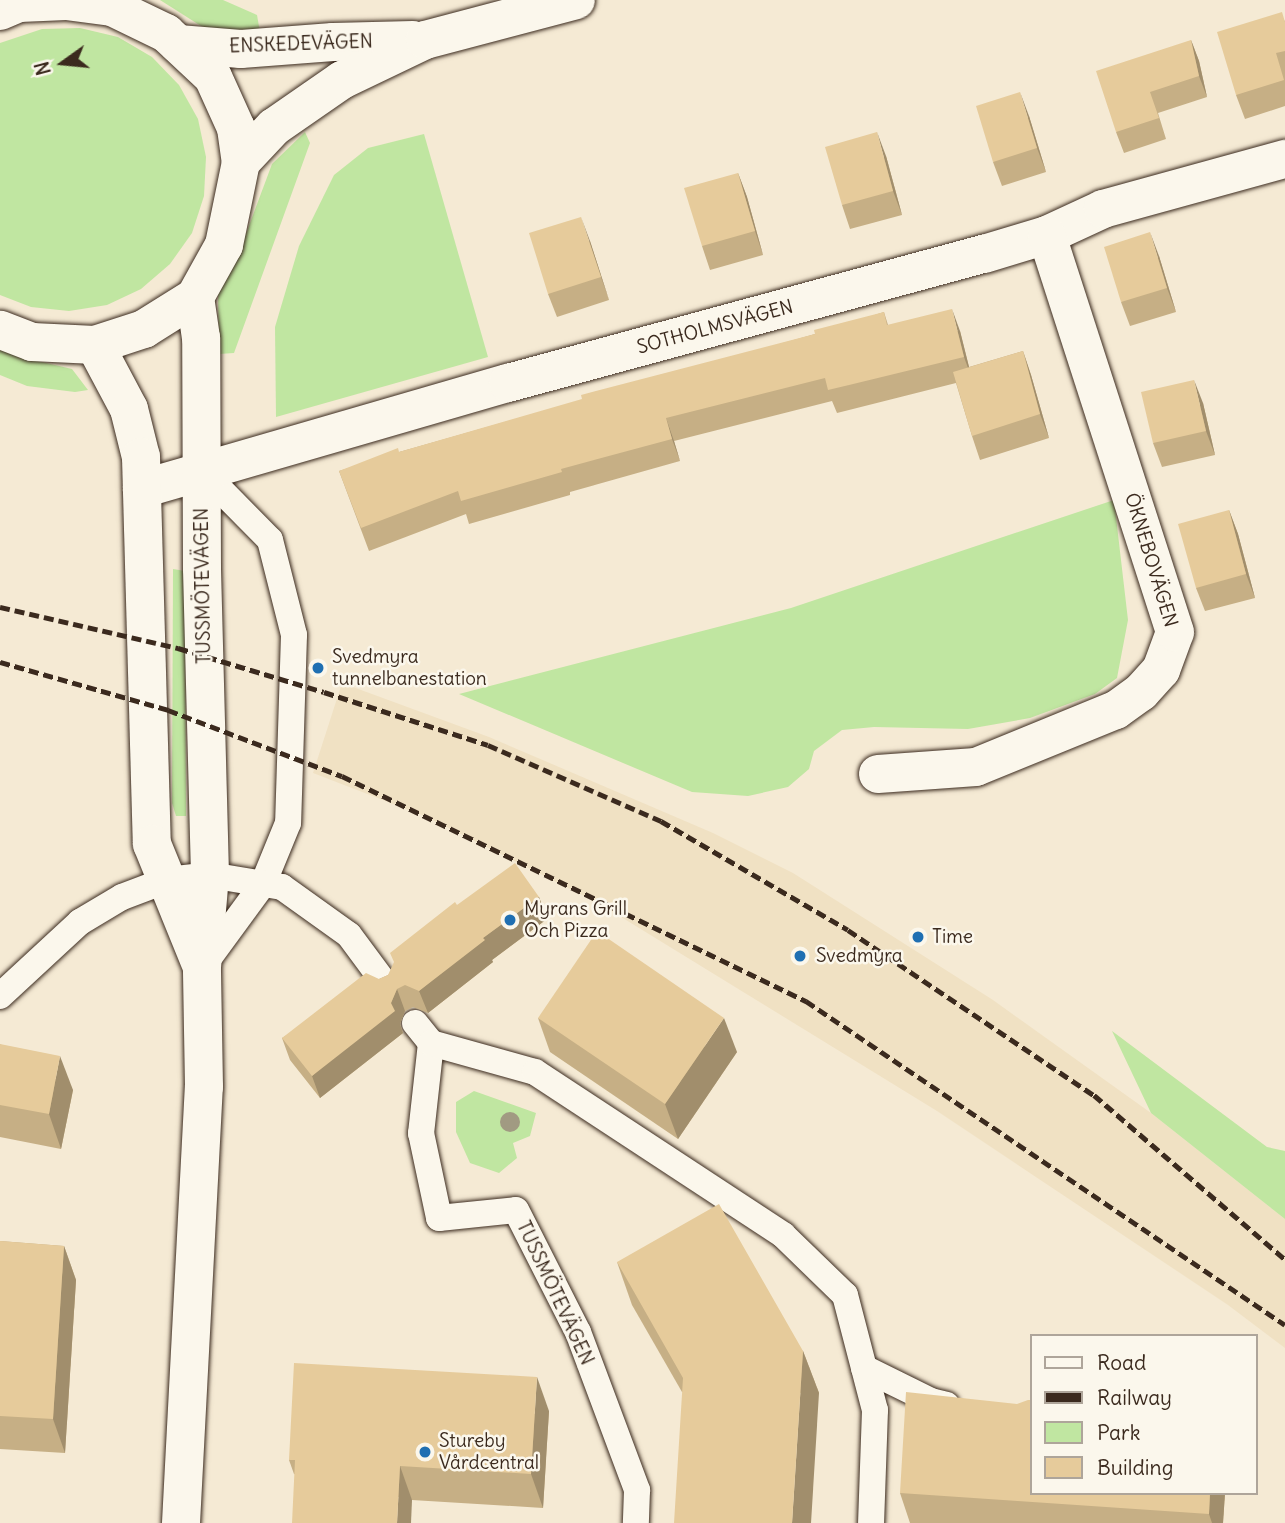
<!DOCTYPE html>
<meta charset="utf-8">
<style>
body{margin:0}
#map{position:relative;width:1285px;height:1523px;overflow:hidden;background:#f5ead4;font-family:Delius,sans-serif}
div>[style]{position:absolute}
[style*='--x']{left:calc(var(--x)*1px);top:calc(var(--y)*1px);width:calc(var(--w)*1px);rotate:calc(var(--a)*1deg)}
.built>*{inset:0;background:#f0e1c3}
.green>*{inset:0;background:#c0e6a1}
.roads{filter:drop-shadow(0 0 2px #3b2a1e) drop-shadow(0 0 2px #3b2a1e)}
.service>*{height:26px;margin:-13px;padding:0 13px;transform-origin:13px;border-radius:13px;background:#fbf7ec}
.minor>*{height:38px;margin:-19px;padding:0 19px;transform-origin:19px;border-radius:19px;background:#fbf7ec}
.tertiary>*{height:38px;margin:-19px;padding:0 19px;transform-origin:19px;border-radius:19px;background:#fbf7ec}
.rail>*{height:5px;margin-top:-2.5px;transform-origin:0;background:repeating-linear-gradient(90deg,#3b2a1e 0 10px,transparent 0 15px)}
.trees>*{width:20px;height:20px;margin:-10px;border-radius:50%;background:#a19a82}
.wall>*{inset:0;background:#c6af85}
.shaded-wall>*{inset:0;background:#a18e6c}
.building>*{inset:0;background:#e6cb9b}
.dots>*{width:19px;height:19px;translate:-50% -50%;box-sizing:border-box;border:4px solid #fbf7ec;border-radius:50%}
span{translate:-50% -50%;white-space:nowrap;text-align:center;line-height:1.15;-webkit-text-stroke:5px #fbf7ec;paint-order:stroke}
.street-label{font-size:19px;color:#3b2a1e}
.poi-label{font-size:19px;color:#3b2a1e}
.left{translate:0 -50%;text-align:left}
.legend{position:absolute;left:1030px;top:1334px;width:228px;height:161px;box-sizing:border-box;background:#fbf7ec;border:2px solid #aea59a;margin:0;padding:9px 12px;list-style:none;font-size:21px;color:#3b2a1e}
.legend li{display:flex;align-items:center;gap:14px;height:35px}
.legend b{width:35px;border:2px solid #aea59a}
.north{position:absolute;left:28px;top:28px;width:70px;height:70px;-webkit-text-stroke:5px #fbf7ec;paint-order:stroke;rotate:255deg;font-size:19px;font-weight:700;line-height:28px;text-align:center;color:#3b2a1e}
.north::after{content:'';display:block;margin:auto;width:24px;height:32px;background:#3b2a1e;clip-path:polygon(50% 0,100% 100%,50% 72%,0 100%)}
</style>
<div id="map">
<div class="built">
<div style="clip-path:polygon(342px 683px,489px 737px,713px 833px,793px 873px,993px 1000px,1151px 1113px,1285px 1219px,1285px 1348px,1228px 1305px,937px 1111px,600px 904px,427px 817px,313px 773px)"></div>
</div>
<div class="green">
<div style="clip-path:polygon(160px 0,223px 0,257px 15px,260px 32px,225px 34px,201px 26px)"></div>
<div style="clip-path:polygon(80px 28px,118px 37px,152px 57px,179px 85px,198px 119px,206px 157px,204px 196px,192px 233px,170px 264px,141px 289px,107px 305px,69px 311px,31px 307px,0 295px,0 43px,42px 29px)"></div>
<div style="clip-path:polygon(305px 132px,310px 143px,234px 353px,219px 354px,218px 294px,247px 231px,272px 164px)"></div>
<div style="clip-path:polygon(424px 134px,488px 357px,276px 417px,275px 327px,299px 246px,334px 175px,368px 148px)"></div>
<div style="clip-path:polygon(0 346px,21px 357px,72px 369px,88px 390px,75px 392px,27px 386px,0 375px)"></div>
<div style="clip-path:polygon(1114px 500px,1128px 620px,1117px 678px,1095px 694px,1030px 718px,968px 729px,874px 727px,842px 730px,814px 751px,809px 769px,788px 787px,748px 796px,692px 792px,459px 694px,791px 608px)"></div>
<div style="clip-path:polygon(173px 569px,185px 571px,186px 816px,176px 816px,172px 803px)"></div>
<div style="clip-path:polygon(1112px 1031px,1267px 1147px,1285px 1151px,1285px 1219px,1151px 1113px)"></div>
<div style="clip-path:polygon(474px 1091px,536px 1113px,530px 1136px,513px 1143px,517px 1158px,499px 1173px,470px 1163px,456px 1132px,456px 1102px)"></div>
</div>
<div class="roads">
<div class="service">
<div style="--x:203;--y:472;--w:95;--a:45.4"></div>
<div style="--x:270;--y:540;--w:98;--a:75.8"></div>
<div style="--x:294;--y:635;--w:188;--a:91.8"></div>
<div style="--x:288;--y:823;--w:66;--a:112.3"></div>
<div style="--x:263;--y:884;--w:102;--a:126.2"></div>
<div style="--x:0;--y:996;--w:109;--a:-42.8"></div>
<div style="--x:80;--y:922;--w:49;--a:-30.8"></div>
<div style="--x:122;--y:897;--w:48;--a:-20.7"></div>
<div style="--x:167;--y:880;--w:43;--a:-6.6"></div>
<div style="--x:210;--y:875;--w:73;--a:9.5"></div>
<div style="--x:282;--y:887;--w:82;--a:35.6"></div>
<div style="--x:349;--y:935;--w:62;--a:53.5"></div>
<div style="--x:415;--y:1023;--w:26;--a:51"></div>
<div style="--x:431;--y:1043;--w:91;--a:96.3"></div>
<div style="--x:421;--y:1133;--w:87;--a:78"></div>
<div style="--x:439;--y:1218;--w:77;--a:-5.9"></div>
<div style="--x:516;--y:1210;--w:137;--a:63.1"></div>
<div style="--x:578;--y:1332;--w:169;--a:69.5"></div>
<div style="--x:637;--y:1490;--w:33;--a:92"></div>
<div style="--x:431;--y:1043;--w:108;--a:15.6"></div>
<div style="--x:535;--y:1072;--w:297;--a:33.3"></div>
<div style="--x:783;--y:1235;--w:86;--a:44.1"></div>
<div style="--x:845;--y:1295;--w:119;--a:75.4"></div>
<div style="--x:875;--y:1410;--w:113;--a:92"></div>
<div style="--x:864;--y:1368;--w:75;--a:26.2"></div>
<div style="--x:931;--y:1401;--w:16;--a:14"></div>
</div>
<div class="minor">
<div style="--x:142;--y:489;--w:381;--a:-16.2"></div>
<div style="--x:508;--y:383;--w:493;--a:-15.2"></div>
<div style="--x:984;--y:254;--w:66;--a:-16.8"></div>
<div style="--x:1047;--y:235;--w:62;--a:-24.9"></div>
<div style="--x:1103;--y:209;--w:189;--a:-15.4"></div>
<div style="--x:878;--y:774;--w:98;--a:-4.1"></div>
<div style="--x:976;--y:767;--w:151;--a:-22.2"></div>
<div style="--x:1116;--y:710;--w:31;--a:-36"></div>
<div style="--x:1141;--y:692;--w:30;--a:-48"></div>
<div style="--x:1161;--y:670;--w:40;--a:-69.8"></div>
<div style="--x:1175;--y:632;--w:417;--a:-107.9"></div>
</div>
<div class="tertiary">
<div style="--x:0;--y:11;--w:21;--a:-23"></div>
<div style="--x:19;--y:3;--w:47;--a:-2.4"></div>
<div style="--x:66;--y:1;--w:46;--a:7.4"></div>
<div style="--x:112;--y:7;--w:60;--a:25.7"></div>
<div style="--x:166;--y:33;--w:64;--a:43.1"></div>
<div style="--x:213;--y:77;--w:56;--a:65.7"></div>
<div style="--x:236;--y:128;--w:34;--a:82"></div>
<div style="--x:241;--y:162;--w:85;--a:101.6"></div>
<div style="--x:224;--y:245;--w:60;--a:119.1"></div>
<div style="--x:195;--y:297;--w:60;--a:147.9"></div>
<div style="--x:144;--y:329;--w:52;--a:161.9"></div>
<div style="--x:95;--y:345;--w:63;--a:-177.3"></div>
<div style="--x:32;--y:342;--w:34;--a:-159"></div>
<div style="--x:178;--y:44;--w:63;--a:4.5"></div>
<div style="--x:241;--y:49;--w:92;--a:-4.4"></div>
<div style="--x:333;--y:42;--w:80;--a:-1.4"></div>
<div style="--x:241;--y:162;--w:48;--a:-46.7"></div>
<div style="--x:274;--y:127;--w:83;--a:-34.7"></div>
<div style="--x:342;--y:80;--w:92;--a:-25.7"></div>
<div style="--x:425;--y:40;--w:156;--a:-14.8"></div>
<div style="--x:95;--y:345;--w:72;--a:62"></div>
<div style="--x:129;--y:409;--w:49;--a:76"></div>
<div style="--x:141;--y:457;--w:387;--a:88.4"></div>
<div style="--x:152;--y:844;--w:127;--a:67.9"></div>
<div style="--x:181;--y:1523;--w:437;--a:-87"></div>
<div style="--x:204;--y:1087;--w:120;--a:-91"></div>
<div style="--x:202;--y:967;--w:92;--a:-85"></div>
<div style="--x:210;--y:875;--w:307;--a:-91.5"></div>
<div style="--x:202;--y:568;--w:230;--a:-90.2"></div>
<div style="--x:201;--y:338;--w:41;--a:-98.3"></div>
</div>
</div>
<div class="rail">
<div style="--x:0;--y:607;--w:183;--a:13"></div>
<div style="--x:178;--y:648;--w:152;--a:16.8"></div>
<div style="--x:324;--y:692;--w:172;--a:17.9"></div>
<div style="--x:488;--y:745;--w:189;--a:23.7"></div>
<div style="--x:661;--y:821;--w:216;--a:30.2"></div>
<div style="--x:848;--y:930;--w:296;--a:33.9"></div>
<div style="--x:1094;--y:1095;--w:252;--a:40.7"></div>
<div style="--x:0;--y:662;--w:175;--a:15.9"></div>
<div style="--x:168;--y:710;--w:186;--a:20.8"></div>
<div style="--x:342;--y:776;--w:516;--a:25.87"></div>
<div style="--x:806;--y:1001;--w:578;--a:34.07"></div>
</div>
<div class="trees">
<div style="left:510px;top:1122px"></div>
</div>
<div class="wall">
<div style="clip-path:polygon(1285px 20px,1285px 106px,1245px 119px,1236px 95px)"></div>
<div style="clip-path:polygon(1191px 40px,1199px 61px,1207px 97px,1158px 113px,1166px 139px,1124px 153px,1116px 132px)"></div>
<div style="clip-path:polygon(1029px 116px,1046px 172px,1002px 186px,993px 162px)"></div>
<div style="clip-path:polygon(886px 156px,902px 215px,850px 229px,842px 205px)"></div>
<div style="clip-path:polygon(738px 173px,747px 197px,763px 255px,710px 270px,702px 246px)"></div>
<div style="clip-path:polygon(590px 241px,609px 300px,557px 317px,548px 294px)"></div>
<div style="clip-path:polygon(1159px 256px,1176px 312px,1130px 326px,1121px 302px)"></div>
<div style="clip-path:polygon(884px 312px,888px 325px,960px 331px,969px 367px,1023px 351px,1031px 375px,1049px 438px,980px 460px,972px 436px,956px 383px,837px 413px,832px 401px,674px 441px,680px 461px,570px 492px,570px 495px,469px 524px,466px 514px,369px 551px,339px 471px,399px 452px,815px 334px)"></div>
<div style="clip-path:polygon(1203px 403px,1215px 455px,1162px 467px,1153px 443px)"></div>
<div style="clip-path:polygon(1229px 510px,1238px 534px,1255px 598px,1205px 611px,1196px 588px)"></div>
<div style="clip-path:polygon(539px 897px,547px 919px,492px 960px,493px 962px,428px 1013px,413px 1007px,405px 1011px,400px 1024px,403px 1033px,320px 1098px,290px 1060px,282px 1038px,379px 979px,388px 975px,457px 905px)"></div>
<div style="clip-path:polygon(538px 1018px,737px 1052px,678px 1139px,550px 1052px)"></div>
<div style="clip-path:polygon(0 1044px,73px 1090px,61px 1149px,0 1137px)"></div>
<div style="clip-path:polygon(0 1241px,64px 1246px,76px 1280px,65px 1453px,0 1449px)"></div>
<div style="clip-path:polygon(617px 1262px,803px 1351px,819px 1393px,682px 1392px,632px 1305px)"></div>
<div style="clip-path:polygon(549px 1411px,543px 1508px,412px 1500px,294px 1474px,289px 1460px)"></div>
<div style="clip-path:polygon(900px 1493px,1225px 1493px,1223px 1523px,910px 1523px)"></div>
</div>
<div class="shaded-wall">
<div style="clip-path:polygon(1191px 40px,1199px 61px,1207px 97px,1199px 76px)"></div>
<div style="clip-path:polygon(1020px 92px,1029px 116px,1046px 172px,1037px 148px)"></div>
<div style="clip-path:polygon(877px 132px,886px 156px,902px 215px,893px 191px)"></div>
<div style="clip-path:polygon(738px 173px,747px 197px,763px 255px,755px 231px)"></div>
<div style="clip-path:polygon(581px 217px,590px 241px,609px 300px,601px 277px)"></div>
<div style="clip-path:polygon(1150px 232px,1159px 256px,1176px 312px,1167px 288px)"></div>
<div style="clip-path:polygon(952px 309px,960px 331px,972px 379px,964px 357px)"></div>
<div style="clip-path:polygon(1023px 351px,1031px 375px,1049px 438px,1040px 414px)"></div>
<div style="clip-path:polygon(1194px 380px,1203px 403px,1215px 455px,1206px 431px)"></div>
<div style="clip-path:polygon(666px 418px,674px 441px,680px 461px,672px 439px)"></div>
<div style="clip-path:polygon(1229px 510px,1238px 534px,1255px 598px,1246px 574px)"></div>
<div style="clip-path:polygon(539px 897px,547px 919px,492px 960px,493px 962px,428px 1013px,419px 991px,483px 938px)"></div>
<div style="clip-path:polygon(397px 989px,405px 1011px,400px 1024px,403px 1033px,320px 1098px,312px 1076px,391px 1003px)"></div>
<div style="clip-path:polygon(724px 1018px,737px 1052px,678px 1139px,665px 1104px)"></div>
<div style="clip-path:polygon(60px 1056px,73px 1090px,61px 1149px,49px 1114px)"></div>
<div style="clip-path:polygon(64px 1246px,76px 1280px,65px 1453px,53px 1419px)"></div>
<div style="clip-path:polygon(803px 1351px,819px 1393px,811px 1523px,792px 1523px)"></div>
<div style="clip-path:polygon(537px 1377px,549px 1411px,543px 1508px,531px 1474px)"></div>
<div style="clip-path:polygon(400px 1466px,412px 1500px,411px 1523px,397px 1523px)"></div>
<div style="clip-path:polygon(1210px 1493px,1225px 1493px,1223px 1523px,1212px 1523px,1209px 1514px)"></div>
</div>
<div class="building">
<div style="clip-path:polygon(1282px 12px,1285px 22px,1285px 51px,1276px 53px,1284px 80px,1236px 95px,1217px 32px)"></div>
<div style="clip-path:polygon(1191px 40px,1199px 76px,1150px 92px,1159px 118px,1116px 132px,1096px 71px)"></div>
<div style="clip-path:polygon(1020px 92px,1037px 148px,993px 162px,976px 106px)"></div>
<div style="clip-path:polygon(877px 132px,893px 191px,842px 205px,825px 147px)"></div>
<div style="clip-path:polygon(738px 173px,755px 231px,702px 246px,684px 188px)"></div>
<div style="clip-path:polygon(581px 217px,601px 277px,548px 294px,529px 233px)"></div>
<div style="clip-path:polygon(1150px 232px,1167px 288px,1121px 302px,1104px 247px)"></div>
<div style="clip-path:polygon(952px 309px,964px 357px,828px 390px,825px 378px,666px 418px,672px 439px,561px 469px,562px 472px,461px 501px,458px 491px,361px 528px,339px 471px,398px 448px,399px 452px,582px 399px,581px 395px,815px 334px,814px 330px,884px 312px,887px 325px)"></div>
<div style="clip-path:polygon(1023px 351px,1040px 414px,972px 436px,953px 372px)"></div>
<div style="clip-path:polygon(1194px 380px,1206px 431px,1153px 443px,1141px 392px)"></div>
<div style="clip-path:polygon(1229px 510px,1246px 574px,1196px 588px,1178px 524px)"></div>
<div style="clip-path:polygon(515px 863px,539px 897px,483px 938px,485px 940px,419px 991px,405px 985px,397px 989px,391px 1003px,395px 1011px,312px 1076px,282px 1038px,366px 973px,379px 979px,388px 975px,394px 962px,390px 953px,455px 902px,457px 905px)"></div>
<div style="clip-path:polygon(597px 931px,724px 1018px,665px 1104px,538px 1018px)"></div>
<div style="clip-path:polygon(0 1044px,60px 1056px,49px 1114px,0 1105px)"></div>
<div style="clip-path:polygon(719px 1204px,803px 1351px,792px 1523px,674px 1523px,683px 1378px,617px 1262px)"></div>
<div style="clip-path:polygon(0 1241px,64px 1246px,53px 1419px,0 1416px)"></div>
<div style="clip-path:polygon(294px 1363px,537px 1377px,531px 1474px,400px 1466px,397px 1523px,292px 1523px,295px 1460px,289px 1460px)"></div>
<div style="clip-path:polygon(906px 1392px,1017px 1404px,1028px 1400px,1031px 1400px,1031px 1493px,1210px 1493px,1209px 1514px,900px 1493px)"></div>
</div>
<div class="dots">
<div style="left:318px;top:668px;background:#1f6fb2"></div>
<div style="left:510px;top:920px;background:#1f6fb2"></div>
<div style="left:918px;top:937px;background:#1f6fb2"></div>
<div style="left:800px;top:956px;background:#1f6fb2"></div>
<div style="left:425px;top:1452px;background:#1f6fb2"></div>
</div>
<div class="street-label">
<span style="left:301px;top:44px;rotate:-2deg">ENSKEDEVÄGEN</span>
<span style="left:715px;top:327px;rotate:-15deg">SOTHOLMSVÄGEN</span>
<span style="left:1151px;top:560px;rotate:73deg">ÖKNEBOVÄGEN</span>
<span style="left:203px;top:586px;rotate:-91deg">TUSSMÖTEVÄGEN</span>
<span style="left:555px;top:1293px;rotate:65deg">TUSSMÖTEVÄGEN</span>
</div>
<div class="poi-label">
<span class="left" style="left:332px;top:668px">Svedmyra<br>tunnelbanestation</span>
<span class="left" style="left:524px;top:920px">Myrans Grill<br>Och Pizza</span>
<span class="left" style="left:932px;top:937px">Time</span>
<span class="left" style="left:816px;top:956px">Svedmyra</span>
<span class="left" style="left:439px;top:1452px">Stureby<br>Vårdcentral</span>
</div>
<ul class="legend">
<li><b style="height:9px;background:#fbf7ec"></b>Road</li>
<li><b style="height:9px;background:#3b2a1e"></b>Railway</li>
<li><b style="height:19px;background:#c0e6a1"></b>Park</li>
<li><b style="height:19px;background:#e6cb9b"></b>Building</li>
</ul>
<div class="north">N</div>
</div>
